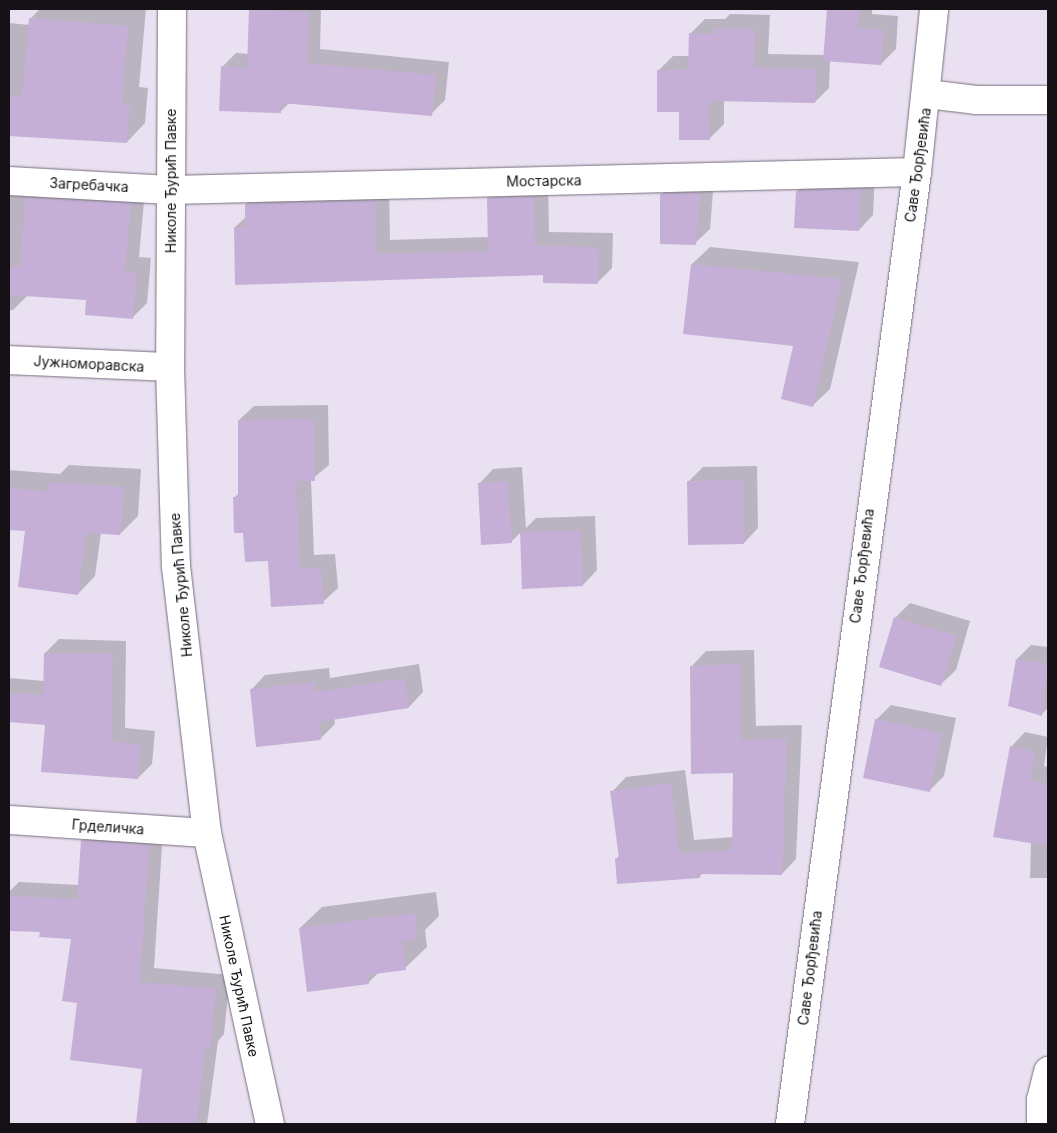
<!DOCTYPE html>
<meta charset="utf-8">
<style>
body{margin:0}
#map{position:relative;width:1057px;height:1133px;overflow:hidden;background:#e9e0f1;font-family:Inter,sans-serif}
div>[style]{position:absolute}
[style*='--x']{left:calc(var(--x)*1px);top:calc(var(--y)*1px);width:calc(var(--w)*1px);rotate:calc(var(--a)*1deg)}
.shadow>*{inset:0;background:#0003}
.building>*{inset:0;background:#c5afd7}
.roads{filter:drop-shadow(0 0 1px #776f7e) drop-shadow(0 0 1px #776f7e)}
.minor>*{height:28px;margin:-14px;padding:0 14px;transform-origin:14px;border-radius:14px;background:#fff}
span{translate:-50% -50%;white-space:nowrap;text-align:center;line-height:1.15;-webkit-text-stroke:4px #fff;paint-order:stroke}
.street-label{font-size:14px;color:#151117}
.frame{position:absolute;inset:0;border:10px solid #151117;pointer-events:none}
</style>
<div id="map">
<div class="shadow">
<div style="clip-path:polygon(40px 9px,146px 9px,139px 87px,148px 88px,145px 123px,127px 142px,9px 135px,9px 23px,30px 25px,30px 19px)"></div>
<div style="clip-path:polygon(250px 9px,321px 9px,320px 49px,449px 62px,445px 100px,431px 114px,289px 103px,280px 112px,222px 67px,236px 53px,249px 54px)"></div>
<div style="clip-path:polygon(828px 9px,872px 9px,872px 14px,898px 16px,896px 49px,881px 64px,830px 60px,829px 88px,815px 102px,724px 100px,724px 124px,709px 139px,680px 111px,658px 71px,673px 56px,690px 56px,691px 33px,705px 19px,725px 19px,730px 14px,770px 15px,768px 54px,825px 55px)"></div>
<div style="clip-path:polygon(9px 175px,145px 190px,139px 257px,151px 258px,147px 303px,133px 317px,88px 299px,28px 295px,13px 310px,9px 310px)"></div>
<div style="clip-path:polygon(875px 175px,873px 215px,859px 230px,797px 191px,812px 176px)"></div>
<div style="clip-path:polygon(714px 179px,710px 229px,695px 243px,662px 194px,676px 180px)"></div>
<div style="clip-path:polygon(548px 183px,549px 232px,613px 233px,612px 268px,597px 283px,544px 274px,236px 284px,235px 227px,246px 217px,246px 204px,260px 190px,389px 187px,390px 240px,489px 237px,488px 198px,503px 184px)"></div>
<div style="clip-path:polygon(710px 247px,859px 262px,830px 389px,812px 406px,795px 345px,692px 264px)"></div>
<div style="clip-path:polygon(328px 405px,329px 465px,311px 480px,314px 555px,335px 554px,338px 588px,323px 602px,269px 559px,244px 532px,234px 498px,240px 492px,239px 420px,254px 406px)"></div>
<div style="clip-path:polygon(69px 465px,141px 469px,138px 516px,120px 534px,101px 533px,95px 576px,78px 594px,26px 530px,9px 529px,9px 470px,60px 474px)"></div>
<div style="clip-path:polygon(757px 466px,758px 528px,744px 543px,688px 482px,703px 467px)"></div>
<div style="clip-path:polygon(522px 467px,526px 528px,536px 518px,595px 516px,597px 570px,583px 585px,521px 532px,511px 542px,479px 484px,493px 469px)"></div>
<div style="clip-path:polygon(910px 603px,970px 621px,956px 670px,941px 684px,881px 666px,896px 617px)"></div>
<div style="clip-path:polygon(59px 639px,126px 641px,125px 728px,155px 731px,152px 764px,138px 778px,46px 724px,9px 721px,9px 678px,44px 681px,45px 653px)"></div>
<div style="clip-path:polygon(1031px 645px,1048px 647px,1048px 708px,1041px 715px,1009px 705px,1017px 659px)"></div>
<div style="clip-path:polygon(754px 650px,756px 726px,802px 725px,796px 859px,782px 874px,704px 872px,699px 877px,616px 859px,620px 855px,612px 792px,626px 777px,685px 770px,694px 840px,733px 837px,734px 772px,692px 666px,706px 651px)"></div>
<div style="clip-path:polygon(419px 664px,423px 692px,409px 707px,334px 718px,335px 724px,320px 739px,251px 690px,265px 675px,329px 668px,330px 678px)"></div>
<div style="clip-path:polygon(891px 705px,956px 718px,944px 776px,930px 790px,876px 720px)"></div>
<div style="clip-path:polygon(1025px 732px,1048px 737px,1044px 766px,1048px 767px,1048px 878px,1030px 878px,1031px 842px,1011px 747px)"></div>
<div style="clip-path:polygon(96px 827px,163px 831px,154px 968px,230px 975px,224px 1034px,218px 1041px,207px 1124px,138px 1124px,144px 1068px,78px 1002px,72px 938px,41px 931px,9px 929px,9px 892px,19px 882px,79px 885px,82px 841px)"></div>
<div style="clip-path:polygon(436px 892px,439px 916px,425px 930px,427px 947px,405px 968px,379px 972px,368px 983px,300px 928px,322px 907px)"></div>
</div>
<div class="building">
<div style="clip-path:polygon(827px 9px,859px 9px,858px 28px,884px 30px,881px 65px,823px 61px)"></div>
<div style="clip-path:polygon(249px 10px,308px 12px,307px 63px,436px 75px,432px 116px,281px 103px,281px 113px,219px 111px,221px 66px,247px 68px)"></div>
<div style="clip-path:polygon(29px 18px,128px 26px,122px 105px,130px 106px,127px 143px,9px 136px,9px 96px,22px 98px)"></div>
<div style="clip-path:polygon(715px 28px,755px 29px,754px 68px,817px 69px,815px 103px,709px 101px,710px 140px,679px 140px,679px 112px,657px 112px,657px 70px,688px 70px,689px 33px,714px 34px)"></div>
<div style="clip-path:polygon(861px 189px,859px 231px,794px 228px,796px 191px)"></div>
<div style="clip-path:polygon(700px 193px,696px 245px,660px 244px,660px 194px)"></div>
<div style="clip-path:polygon(534px 197px,535px 246px,599px 247px,598px 284px,543px 283px,543px 275px,235px 285px,234px 227px,245px 227px,245px 204px,375px 201px,376px 254px,488px 251px,487px 198px)"></div>
<div style="clip-path:polygon(25px 198px,131px 203px,125px 271px,137px 272px,133px 319px,85px 315px,86px 300px,9px 295px,9px 266px,20px 267px)"></div>
<div style="clip-path:polygon(691px 264px,842px 279px,813px 407px,781px 399px,793px 346px,683px 334px)"></div>
<div style="clip-path:polygon(314px 419px,315px 481px,296px 481px,300px 569px,321px 568px,324px 604px,271px 607px,268px 561px,245px 562px,243px 533px,234px 533px,233px 497px,238px 497px,238px 420px)"></div>
<div style="clip-path:polygon(743px 480px,744px 544px,688px 545px,687px 481px)"></div>
<div style="clip-path:polygon(508px 481px,512px 543px,481px 545px,478px 483px)"></div>
<div style="clip-path:polygon(50px 482px,124px 487px,120px 535px,86px 533px,78px 595px,18px 587px,25px 531px,9px 530px,9px 488px,49px 491px)"></div>
<div style="clip-path:polygon(581px 530px,583px 586px,522px 589px,520px 532px)"></div>
<div style="clip-path:polygon(894px 617px,957px 636px,941px 686px,879px 667px)"></div>
<div style="clip-path:polygon(44px 653px,113px 654px,111px 742px,141px 744px,138px 779px,41px 772px,45px 725px,9px 722px,9px 693px,43px 695px)"></div>
<div style="clip-path:polygon(1016px 659px,1048px 664px,1042px 716px,1008px 706px)"></div>
<div style="clip-path:polygon(740px 664px,741px 740px,787px 739px,782px 875px,699px 874px,700px 878px,617px 884px,615px 858px,619px 858px,610px 791px,671px 783px,679px 854px,732px 850px,733px 773px,691px 774px,690px 666px)"></div>
<div style="clip-path:polygon(405px 678px,409px 708px,319px 722px,321px 740px,256px 747px,250px 689px,315px 682px,316px 692px)"></div>
<div style="clip-path:polygon(875px 719px,942px 733px,930px 792px,863px 778px)"></div>
<div style="clip-path:polygon(1010px 746px,1035px 752px,1030px 781px,1048px 784px,1048px 846px,993px 837px)"></div>
<div style="clip-path:polygon(81px 840px,149px 845px,140px 982px,216px 989px,210px 1050px,205px 1049px,197px 1124px,136px 1124px,142px 1069px,70px 1060px,77px 1003px,62px 1001px,71px 939px,39px 937px,40px 932px,9px 931px,9px 896px,77px 899px)"></div>
<div style="clip-path:polygon(415px 913px,418px 939px,402px 941px,406px 970px,367px 975px,369px 984px,307px 992px,299px 928px)"></div>
</div>
<div class="roads">
<div class="minor">
<div style="--x:172;--y:9;--w:358;--a:90.3"></div>
<div style="--x:170;--y:367;--w:199;--a:88.3"></div>
<div style="--x:176;--y:566;--w:269;--a:83.4"></div>
<div style="--x:207;--y:833;--w:298;--a:77.8"></div>
<div style="--x:927;--y:94;--w:49;--a:7"></div>
<div style="--x:976;--y:100;--w:72;--a:0"></div>
<div style="--x:9;--y:181;--w:161;--a:3.2"></div>
<div style="--x:170;--y:190;--w:747;--a:-1.38"></div>
<div style="--x:9;--y:360;--w:161;--a:2.5"></div>
<div style="--x:9;--y:820;--w:198;--a:3.8"></div>
<div style="--x:790;--y:1124;--w:960;--a:-82.4"></div>
<div style="--x:917;--y:172;--w:164;--a:-84"></div>
<div style="--x:1041;--y:1124;--w:24;--a:-90"></div>
<div style="--x:1041;--y:1100;--w:30;--a:-76"></div>
</div>
</div>
<div class="street-label">
<span style="left:918px;top:165px;rotate:-82deg">Саве Ђорђевића</span>
<span style="left:171px;top:181px;rotate:-90deg">Николе Ђурић Павке</span>
<span style="left:544px;top:181px;rotate:-1deg">Мостарска</span>
<span style="left:89px;top:185px;rotate:3deg">Загребачка</span>
<span style="left:89px;top:364px;rotate:3deg">Јужноморавска</span>
<span style="left:862px;top:566px;rotate:-83deg">Саве Ђорђевића</span>
<span style="left:181px;top:585px;rotate:-95deg">Николе Ђурић Павке</span>
<span style="left:108px;top:827px;rotate:4deg">Грделичка</span>
<span style="left:810px;top:968px;rotate:-83deg">Саве Ђорђевића</span>
<span style="left:239px;top:986px;rotate:78deg">Николе Ђурић Павке</span>
</div>
<div class="frame"></div>
</div>
